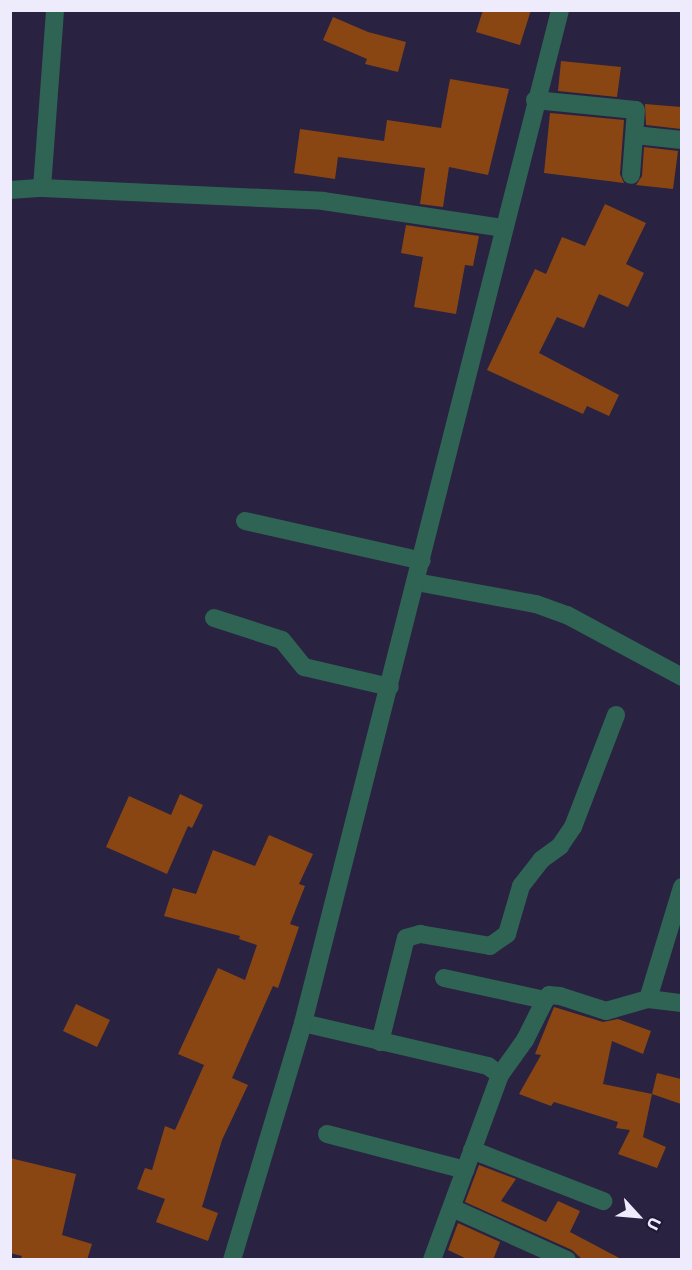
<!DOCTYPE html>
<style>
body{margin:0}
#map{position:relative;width:692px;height:1270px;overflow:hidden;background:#292241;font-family:Commissioner,sans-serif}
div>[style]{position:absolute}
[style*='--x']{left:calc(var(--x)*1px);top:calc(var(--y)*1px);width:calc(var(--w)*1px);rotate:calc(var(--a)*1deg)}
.building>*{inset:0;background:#894613}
.minor>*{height:18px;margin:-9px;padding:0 9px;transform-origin:9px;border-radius:9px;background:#2f6354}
span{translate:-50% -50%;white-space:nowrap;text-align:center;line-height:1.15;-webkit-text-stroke:5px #1f1836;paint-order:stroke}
.frame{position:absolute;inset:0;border:12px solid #eeecfc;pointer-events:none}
.north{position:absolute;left:608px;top:1186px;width:60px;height:60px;-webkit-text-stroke:4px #1f1836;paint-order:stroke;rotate:116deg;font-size:16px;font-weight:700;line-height:24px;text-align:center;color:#eeecfc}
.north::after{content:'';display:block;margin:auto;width:21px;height:27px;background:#eeecfc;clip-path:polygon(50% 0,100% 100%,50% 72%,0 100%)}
</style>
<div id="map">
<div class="building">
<div style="clip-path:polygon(483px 10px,531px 10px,520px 45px,476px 32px)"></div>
<div style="clip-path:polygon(333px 17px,368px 32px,406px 42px,398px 72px,365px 64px,367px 59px,323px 40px)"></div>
<div style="clip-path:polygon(561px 61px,621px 67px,617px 97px,558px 91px)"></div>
<div style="clip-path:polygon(450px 79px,509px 89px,488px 175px,449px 167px,443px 207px,420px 204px,425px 168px,338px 157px,335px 179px,294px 173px,300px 129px,384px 141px,387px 120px,441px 128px)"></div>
<div style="clip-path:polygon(645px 104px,681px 107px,681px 129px,646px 125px)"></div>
<div style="clip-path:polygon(550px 113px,624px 120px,620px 174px,624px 183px,544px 173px)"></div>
<div style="clip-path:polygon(644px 147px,678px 151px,673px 189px,636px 185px,642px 176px)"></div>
<div style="clip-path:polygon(605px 204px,646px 223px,626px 264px,644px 273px,628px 307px,599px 294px,584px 328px,557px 317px,539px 353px,619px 395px,609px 416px,587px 406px,583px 414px,487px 370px,535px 269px,546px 274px,562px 237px,585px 246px)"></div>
<div style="clip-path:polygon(406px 225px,479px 236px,473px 266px,465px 265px,456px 314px,414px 307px,423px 257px,401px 253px)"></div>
<div style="clip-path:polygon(180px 794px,203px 805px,192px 828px,188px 826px,167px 874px,106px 847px,129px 796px,171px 815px)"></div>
<div style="clip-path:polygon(269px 835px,313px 854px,299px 884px,305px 886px,290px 924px,299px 927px,278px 988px,273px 986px,232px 1078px,248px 1085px,222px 1140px,202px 1207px,218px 1213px,208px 1241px,156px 1222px,165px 1199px,137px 1189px,145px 1168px,152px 1170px,165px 1126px,175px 1130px,204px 1065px,178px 1054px,218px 968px,245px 980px,257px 945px,239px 939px,240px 936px,164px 916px,173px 888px,196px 894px,213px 850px,255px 866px)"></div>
<div style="clip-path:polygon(76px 1004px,110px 1020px,97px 1047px,63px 1031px)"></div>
<div style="clip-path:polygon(554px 1007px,603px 1022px,618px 1019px,651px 1031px,643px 1054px,612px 1041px,603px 1084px,652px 1094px,643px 1137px,666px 1147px,657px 1168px,618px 1154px,630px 1130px,616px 1128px,618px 1122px,554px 1102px,551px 1106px,519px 1094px,541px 1055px,535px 1054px)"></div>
<div style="clip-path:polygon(657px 1073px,681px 1079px,681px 1104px,652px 1094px)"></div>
<div style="clip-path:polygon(10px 1158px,76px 1174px,62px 1235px,92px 1244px,87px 1260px,20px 1260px,22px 1256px,10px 1253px)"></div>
<div style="clip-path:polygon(479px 1165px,516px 1179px,501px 1201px,546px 1222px,558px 1201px,580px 1211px,570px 1232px,623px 1260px,583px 1260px,572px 1250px,465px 1202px)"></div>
<div style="clip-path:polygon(458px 1223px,500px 1242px,493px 1260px,469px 1260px,448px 1250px)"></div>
</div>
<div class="minor">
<div style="--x:535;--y:100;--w:101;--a:5.7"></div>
<div style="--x:636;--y:110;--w:65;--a:94.4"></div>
<div style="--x:635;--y:135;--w:47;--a:6.1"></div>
<div style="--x:42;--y:188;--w:178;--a:-85.8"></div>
<div style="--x:10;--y:190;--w:32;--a:-4"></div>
<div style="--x:42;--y:188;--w:281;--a:2.6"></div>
<div style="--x:323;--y:201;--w:183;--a:8.5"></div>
<div style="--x:245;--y:521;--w:181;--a:12.7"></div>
<div style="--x:416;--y:582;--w:122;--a:10.4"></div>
<div style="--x:536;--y:604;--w:33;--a:20"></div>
<div style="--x:567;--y:615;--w:131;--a:28.3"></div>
<div style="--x:214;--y:618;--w:71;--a:17.9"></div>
<div style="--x:282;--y:640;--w:35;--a:51"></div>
<div style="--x:304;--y:667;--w:88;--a:13.1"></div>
<div style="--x:444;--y:978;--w:103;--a:12.3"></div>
<div style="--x:545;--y:1000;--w:6;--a:-51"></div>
<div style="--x:549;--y:995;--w:11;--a:5"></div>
<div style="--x:560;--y:996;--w:48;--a:18.1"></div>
<div style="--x:606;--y:1011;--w:44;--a:-15.9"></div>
<div style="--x:648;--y:999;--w:34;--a:7"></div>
<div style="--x:648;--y:999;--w:117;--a:-73.1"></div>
<div style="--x:303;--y:1023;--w:190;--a:13.1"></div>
<div style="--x:488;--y:1066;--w:15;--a:37"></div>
<div style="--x:500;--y:1075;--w:197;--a:110.2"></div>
<div style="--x:380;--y:1042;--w:107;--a:-76"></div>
<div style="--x:406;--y:938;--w:15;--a:-16"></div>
<div style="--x:420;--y:934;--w:71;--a:9.7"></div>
<div style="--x:490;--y:946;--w:21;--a:-35"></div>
<div style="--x:507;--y:934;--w:50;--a:-73.7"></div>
<div style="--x:521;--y:886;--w:33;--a:-52"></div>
<div style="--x:541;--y:860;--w:24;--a:-36"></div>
<div style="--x:560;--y:846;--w:23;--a:-56"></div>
<div style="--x:573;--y:827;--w:120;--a:-69"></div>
<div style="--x:500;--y:1075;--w:43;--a:-54.5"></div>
<div style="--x:525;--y:1040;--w:45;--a:-63.4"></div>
<div style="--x:327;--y:1134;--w:143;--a:14.6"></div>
<div style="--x:472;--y:1150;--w:141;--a:21.3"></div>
<div style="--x:452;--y:1208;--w:126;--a:24.3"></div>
<div style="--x:232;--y:1260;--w:247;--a:-73.3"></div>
<div style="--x:303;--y:1023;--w:1045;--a:-75.76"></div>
</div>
<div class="frame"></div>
<div class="north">U</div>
</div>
